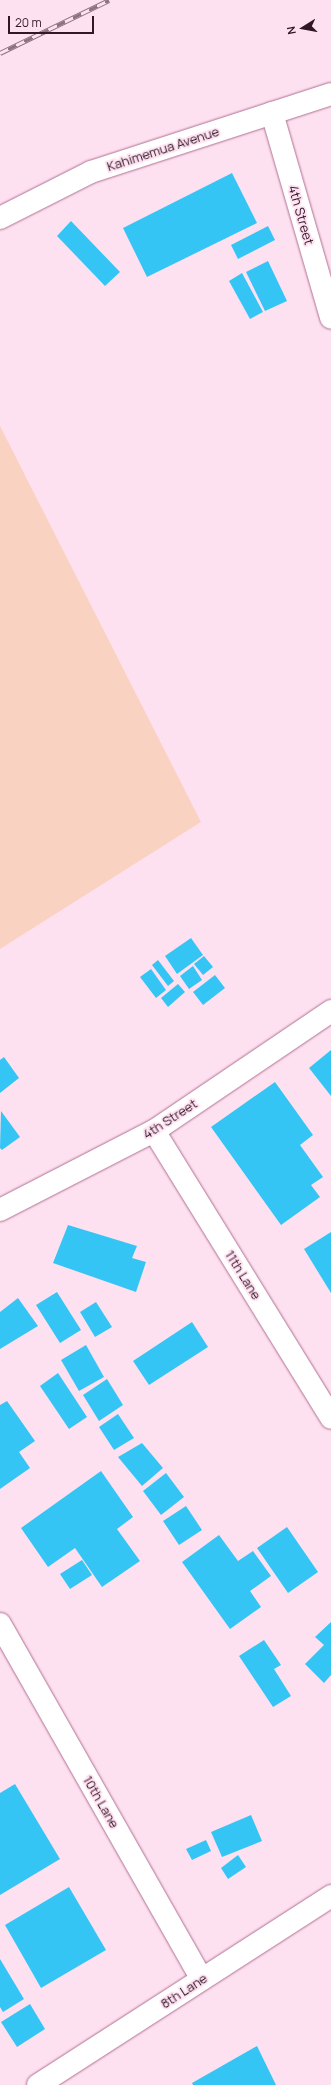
<!DOCTYPE html>
<style>
body{margin:0}
#map{position:relative;width:331px;height:2085px;overflow:hidden;background:#fee1f0;font-family:Manrope,sans-serif}
div>[style]{position:absolute}
[style*='--x']{left:calc(var(--x)*1px);top:calc(var(--y)*1px);width:calc(var(--w)*1px);rotate:calc(var(--a)*1deg)}
.green>*{inset:0;background:#f9d2c1}
.building>*{inset:0;background:#35c5f5}
.roads{filter:drop-shadow(0 0 1px #b07094) drop-shadow(0 0 1px #b07094)}
.minor>*{height:22px;margin:-11px;padding:0 11px;transform-origin:11px;border-radius:11px;background:#fff}
.rail>*{height:4.5px;margin-top:-2.25px;transform-origin:0;background:repeating-linear-gradient(90deg,#fee1f0 0 9px,#8c717f 0 18px);box-sizing:border-box;border-block:1px solid #8c717f}
span{translate:-50% -50%;white-space:nowrap;text-align:center;line-height:1.15;-webkit-text-stroke:3.5px #fee1f0;paint-order:stroke}
.street-label{font-size:13px;color:#301725}
.north{position:absolute;left:283px;top:8px;width:40px;height:40px;-webkit-text-stroke:3px #fee1f0;paint-order:stroke;rotate:259deg;font-size:11px;font-weight:700;line-height:16px;text-align:center;color:#301725}
.north::after{content:'';display:block;margin:auto;width:14px;height:18px;background:#301725;clip-path:polygon(50% 0,100% 100%,50% 72%,0 100%)}
.scale{position:absolute;left:8px;top:16px;width:86px;height:18px;box-sizing:border-box;border:2px solid #301725;border-top:0;padding-left:5px;font-size:12px;line-height:14px;white-space:nowrap;color:#301725;-webkit-text-stroke:3px #fee1f0;paint-order:stroke}
</style>
<div id="map">
<div class="green">
<div style="clip-path:polygon(0 426px,201px 822px,0 949px)"></div>
</div>
<div class="building">
<div style="clip-path:polygon(232px 173px,257px 223px,147px 277px,123px 228px)"></div>
<div style="clip-path:polygon(71px 221px,120px 272px,105px 286px,57px 236px)"></div>
<div style="clip-path:polygon(268px 226px,275px 240px,238px 259px,231px 245px)"></div>
<div style="clip-path:polygon(268px 261px,287px 301px,265px 311px,246px 272px)"></div>
<div style="clip-path:polygon(242px 273px,263px 312px,250px 319px,229px 281px)"></div>
<div style="clip-path:polygon(191px 938px,203px 955px,177px 974px,165px 956px)"></div>
<div style="clip-path:polygon(204px 956px,213px 967px,203px 975px,194px 964px)"></div>
<div style="clip-path:polygon(158px 960px,174px 981px,168px 986px,152px 965px)"></div>
<div style="clip-path:polygon(193px 966px,202px 980px,189px 989px,180px 976px)"></div>
<div style="clip-path:polygon(151px 969px,166px 990px,156px 998px,140px 977px)"></div>
<div style="clip-path:polygon(215px 975px,225px 988px,203px 1005px,193px 992px)"></div>
<div style="clip-path:polygon(178px 984px,185px 992px,168px 1007px,161px 998px)"></div>
<div style="clip-path:polygon(331px 1050px,331px 1096px,309px 1068px)"></div>
<div style="clip-path:polygon(4px 1057px,19px 1078px,0 1093px,0 1060px)"></div>
<div style="clip-path:polygon(275px 1082px,313px 1135px,300px 1145px,323px 1177px,311px 1185px,320px 1197px,281px 1225px,211px 1127px)"></div>
<div style="clip-path:polygon(1px 1111px,20px 1137px,2px 1150px,0 1148px)"></div>
<div style="clip-path:polygon(68px 1225px,137px 1246px,132px 1258px,146px 1262px,136px 1292px,53px 1263px)"></div>
<div style="clip-path:polygon(331px 1232px,331px 1293px,304px 1249px)"></div>
<div style="clip-path:polygon(57px 1292px,81px 1330px,60px 1343px,36px 1305px)"></div>
<div style="clip-path:polygon(18px 1298px,38px 1326px,0 1349px,0 1312px)"></div>
<div style="clip-path:polygon(96px 1302px,112px 1327px,95px 1337px,80px 1312px)"></div>
<div style="clip-path:polygon(192px 1322px,208px 1347px,149px 1385px,133px 1361px)"></div>
<div style="clip-path:polygon(86px 1345px,104px 1377px,79px 1391px,61px 1360px)"></div>
<div style="clip-path:polygon(58px 1373px,87px 1417px,69px 1429px,40px 1386px)"></div>
<div style="clip-path:polygon(107px 1379px,123px 1405px,99px 1421px,83px 1395px)"></div>
<div style="clip-path:polygon(7px 1401px,35px 1441px,19px 1452px,30px 1468px,0 1489px,0 1405px)"></div>
<div style="clip-path:polygon(118px 1414px,134px 1438px,114px 1450px,99px 1427px)"></div>
<div style="clip-path:polygon(142px 1443px,163px 1468px,142px 1486px,118px 1457px)"></div>
<div style="clip-path:polygon(101px 1471px,133px 1517px,117px 1529px,140px 1561px,102px 1587px,75px 1548px,48px 1567px,21px 1528px)"></div>
<div style="clip-path:polygon(166px 1473px,184px 1497px,161px 1515px,143px 1491px)"></div>
<div style="clip-path:polygon(186px 1506px,202px 1530px,179px 1545px,163px 1521px)"></div>
<div style="clip-path:polygon(287px 1527px,318px 1572px,288px 1593px,257px 1548px)"></div>
<div style="clip-path:polygon(219px 1535px,238px 1561px,253px 1551px,271px 1576px,250px 1591px,261px 1607px,230px 1629px,182px 1562px)"></div>
<div style="clip-path:polygon(82px 1560px,92px 1575px,70px 1589px,60px 1574px)"></div>
<div style="clip-path:polygon(331px 1622px,331px 1675px,324px 1683px,305px 1664px,324px 1645px,315px 1637px)"></div>
<div style="clip-path:polygon(264px 1640px,281px 1665px,274px 1669px,291px 1696px,273px 1707px,239px 1656px)"></div>
<div style="clip-path:polygon(15px 1784px,60px 1859px,0 1895px,0 1793px)"></div>
<div style="clip-path:polygon(251px 1815px,262px 1841px,222px 1857px,211px 1832px)"></div>
<div style="clip-path:polygon(206px 1840px,211px 1851px,192px 1860px,186px 1849px)"></div>
<div style="clip-path:polygon(238px 1855px,246px 1867px,228px 1879px,221px 1868px)"></div>
<div style="clip-path:polygon(69px 1887px,106px 1950px,41px 1988px,5px 1925px)"></div>
<div style="clip-path:polygon(0 1959px,24px 1999px,3px 2012px,0 2007px)"></div>
<div style="clip-path:polygon(30px 2004px,45px 2029px,17px 2047px,1px 2022px)"></div>
<div style="clip-path:polygon(257px 2046px,276px 2085px,193px 2085px,192px 2083px)"></div>
</div>
<div class="roads">
<div class="minor">
<div style="--x:272;--y:113;--w:213;--a:73.9"></div>
<div style="--x:0;--y:218;--w:102;--a:-26.8"></div>
<div style="--x:91;--y:172;--w:252;--a:-18"></div>
<div style="--x:154;--y:1131;--w:337;--a:58.3"></div>
<div style="--x:0;--y:1210;--w:173;--a:-27.2"></div>
<div style="--x:154;--y:1131;--w:214;--a:-34.1"></div>
<div style="--x:0;--y:1624;--w:408;--a:60.4"></div>
<div style="--x:38;--y:2085;--w:349;--a:-32.8"></div>
</div>
</div>
<div class="rail">
<div style="--x:0;--y:53;--w:121;--a:-25.9"></div>
</div>
<div class="street-label">
<span style="left:163px;top:149px;rotate:-18deg">Kahimemua Avenue</span>
<span style="left:301px;top:215px;rotate:74deg">4th Street</span>
<span style="left:170px;top:1119px;rotate:-33deg">4th Street</span>
<span style="left:243px;top:1275px;rotate:58deg">11th Lane</span>
<span style="left:101px;top:1802px;rotate:60deg">10th Lane</span>
<span style="left:184px;top:1991px;rotate:-33deg">8th Lane</span>
</div>
<div class="north">N</div>
<div class="scale">20 m</div>
</div>
